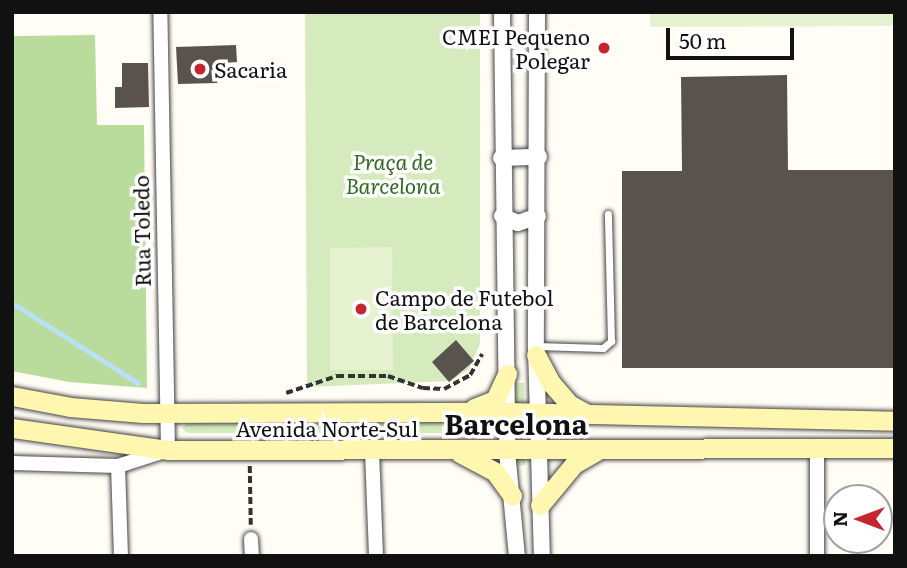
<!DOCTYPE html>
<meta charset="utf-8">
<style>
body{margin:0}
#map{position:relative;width:907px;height:568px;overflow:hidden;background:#fffdf5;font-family:Literata,serif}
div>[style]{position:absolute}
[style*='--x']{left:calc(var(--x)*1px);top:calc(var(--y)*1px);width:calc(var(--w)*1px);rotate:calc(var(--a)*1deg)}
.green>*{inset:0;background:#d5ebbd}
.forest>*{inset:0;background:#b9dc9c}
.pitch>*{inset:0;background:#e6f2cf}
.stream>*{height:5px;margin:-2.5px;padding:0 2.5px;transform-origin:2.5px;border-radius:2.5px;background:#b9e0f7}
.building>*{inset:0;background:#5a524d}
.path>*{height:3.5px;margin-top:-1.75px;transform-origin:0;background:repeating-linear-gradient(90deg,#333 0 7px,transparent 0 10.5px)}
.roads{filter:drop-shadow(0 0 2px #444) drop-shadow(0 0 2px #444)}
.service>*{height:7px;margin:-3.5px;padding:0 3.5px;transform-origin:3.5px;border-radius:3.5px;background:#fff}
.minor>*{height:14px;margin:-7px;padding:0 7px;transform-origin:7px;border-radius:7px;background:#fff}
.tertiary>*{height:16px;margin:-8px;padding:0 8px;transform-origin:8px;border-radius:8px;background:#fff}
.secondary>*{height:19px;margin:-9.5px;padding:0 9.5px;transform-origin:9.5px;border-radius:9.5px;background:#fff6b0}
.dots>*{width:19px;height:19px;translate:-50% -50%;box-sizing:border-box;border:4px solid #fff;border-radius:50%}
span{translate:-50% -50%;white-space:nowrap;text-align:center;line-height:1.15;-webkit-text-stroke:7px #fff;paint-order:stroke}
.poi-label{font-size:21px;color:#111}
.right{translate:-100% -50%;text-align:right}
.left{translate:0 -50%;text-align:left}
.park-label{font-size:21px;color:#2f6b1f;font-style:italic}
.street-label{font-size:21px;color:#111}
.district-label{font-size:28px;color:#111;font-weight:700}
.frame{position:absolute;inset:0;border:14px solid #111;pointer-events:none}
.north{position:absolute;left:823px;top:484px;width:70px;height:70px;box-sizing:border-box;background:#fff;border:2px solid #a0a0a0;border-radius:50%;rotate:270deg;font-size:19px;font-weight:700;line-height:28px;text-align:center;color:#111}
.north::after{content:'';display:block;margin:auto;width:24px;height:32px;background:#c4262e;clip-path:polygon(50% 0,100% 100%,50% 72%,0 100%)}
.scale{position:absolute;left:666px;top:28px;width:128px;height:32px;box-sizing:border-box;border:4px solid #111;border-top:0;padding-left:9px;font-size:21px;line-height:24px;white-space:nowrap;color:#111;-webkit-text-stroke:5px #fff;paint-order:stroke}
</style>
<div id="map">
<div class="green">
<div style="clip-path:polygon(305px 12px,480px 12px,480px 344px,469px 369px,451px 381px,307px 387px)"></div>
<div style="clip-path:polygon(506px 383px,524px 383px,525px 465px,516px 466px)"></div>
<div style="clip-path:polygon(442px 422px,442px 433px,187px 433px,182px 428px,187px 423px)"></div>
</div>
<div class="forest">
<div style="clip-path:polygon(95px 35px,97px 125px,144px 125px,147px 388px,69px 382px,12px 371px,12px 36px)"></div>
</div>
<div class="pitch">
<div style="clip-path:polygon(650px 12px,894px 12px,894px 26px,650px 27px)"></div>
<div style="clip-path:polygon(392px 247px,393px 370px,330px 370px,330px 248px)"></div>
</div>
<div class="stream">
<div style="--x:12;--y:303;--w:149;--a:32.4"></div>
</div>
<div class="building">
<div style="clip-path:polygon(236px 45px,237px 62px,223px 63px,217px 83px,178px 84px,176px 47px)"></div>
<div style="clip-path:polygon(122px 63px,148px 63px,149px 107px,115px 108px,115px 87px,122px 87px)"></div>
<div style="clip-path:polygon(787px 75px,788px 170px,895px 170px,895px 368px,622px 368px,622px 171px,682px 171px,681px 77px)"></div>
<div style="clip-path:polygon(456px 340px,474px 361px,449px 382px,432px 362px)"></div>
</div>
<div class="path">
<div style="--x:286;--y:393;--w:54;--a:-18.4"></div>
<div style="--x:337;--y:376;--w:51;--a:0"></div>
<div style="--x:388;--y:376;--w:37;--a:19"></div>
<div style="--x:423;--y:388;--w:21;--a:3"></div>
<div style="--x:444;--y:389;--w:30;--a:-28"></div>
<div style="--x:470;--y:375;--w:24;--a:-60"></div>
<div style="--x:250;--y:466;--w:59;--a:89"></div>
</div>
<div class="roads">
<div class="service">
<div style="--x:536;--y:346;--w:67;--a:1.7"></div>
<div style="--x:603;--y:348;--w:11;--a:-41"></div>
<div style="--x:611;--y:341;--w:127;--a:-91.4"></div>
</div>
<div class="minor">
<div style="--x:817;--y:446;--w:110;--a:90"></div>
<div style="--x:372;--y:451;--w:105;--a:87.8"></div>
<div style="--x:12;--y:463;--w:106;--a:1.6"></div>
<div style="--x:118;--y:466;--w:52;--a:-17.7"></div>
<div style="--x:168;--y:450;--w:438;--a:-91"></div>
<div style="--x:118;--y:466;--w:90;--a:88.1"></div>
<div style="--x:251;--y:539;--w:17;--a:87"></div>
</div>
<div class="tertiary">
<div style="--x:502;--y:12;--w:439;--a:89.3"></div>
<div style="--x:507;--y:451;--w:105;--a:84.6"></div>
<div style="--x:537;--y:12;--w:334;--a:90.2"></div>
<div style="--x:536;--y:346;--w:210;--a:88.4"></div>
<div style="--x:501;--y:158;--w:38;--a:-2"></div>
<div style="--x:502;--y:216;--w:17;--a:24"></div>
<div style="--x:518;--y:223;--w:21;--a:-19"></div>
</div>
<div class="secondary">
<div style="--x:536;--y:355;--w:32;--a:62"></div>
<div style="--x:551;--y:383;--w:28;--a:49"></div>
<div style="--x:569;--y:404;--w:21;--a:29"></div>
<div style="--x:12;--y:396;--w:59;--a:10.7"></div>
<div style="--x:70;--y:407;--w:73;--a:4.7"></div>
<div style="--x:143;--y:413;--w:363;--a:-0.2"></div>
<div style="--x:506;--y:412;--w:389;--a:1.3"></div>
<div style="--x:474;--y:408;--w:22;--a:-21"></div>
<div style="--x:495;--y:400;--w:29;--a:-65"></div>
<div style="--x:12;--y:428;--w:158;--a:8"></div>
<div style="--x:168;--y:450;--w:727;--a:-0.16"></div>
<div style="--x:460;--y:453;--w:40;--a:28"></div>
<div style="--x:495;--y:472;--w:29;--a:54"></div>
<div style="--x:540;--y:505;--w:53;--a:-50.3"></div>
<div style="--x:574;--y:464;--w:30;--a:-30"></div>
</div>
</div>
<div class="dots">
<div style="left:604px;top:48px;background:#c4262e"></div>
<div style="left:200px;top:69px;background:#c4262e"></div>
<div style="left:361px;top:309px;background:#c4262e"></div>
</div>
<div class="poi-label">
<span class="right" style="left:590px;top:48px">CMEI Pequeno<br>Polegar</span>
<span class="left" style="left:214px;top:69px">Sacaria</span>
<span class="left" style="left:375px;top:309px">Campo de Futebol<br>de Barcelona</span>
</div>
<div class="park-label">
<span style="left:393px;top:173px">Praça de<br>Barcelona</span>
</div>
<div class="street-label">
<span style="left:141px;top:231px;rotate:-91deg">Rua Toledo</span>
<span style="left:327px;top:428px">Avenida Norte-Sul</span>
</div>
<div class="district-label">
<span style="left:516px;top:423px">Barcelona</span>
</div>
<div class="frame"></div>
<div class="north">N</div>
<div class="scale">50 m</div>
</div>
